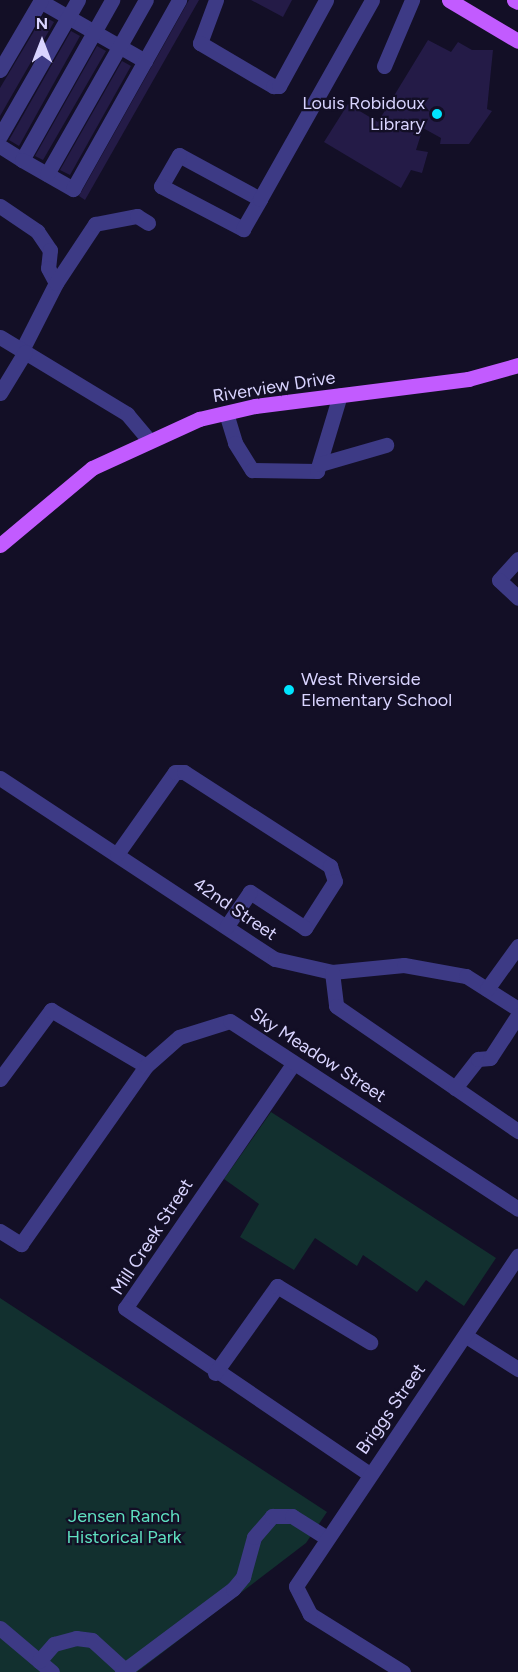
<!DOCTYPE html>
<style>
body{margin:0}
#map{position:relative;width:518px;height:1672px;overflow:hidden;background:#130f26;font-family:Figtree,sans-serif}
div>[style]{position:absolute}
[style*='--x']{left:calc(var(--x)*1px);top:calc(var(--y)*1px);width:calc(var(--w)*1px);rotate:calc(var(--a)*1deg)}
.green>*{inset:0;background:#12302f}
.building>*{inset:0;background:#241b47}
.minor>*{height:15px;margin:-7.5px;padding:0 7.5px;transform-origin:7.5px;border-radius:7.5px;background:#3d3a85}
.major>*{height:15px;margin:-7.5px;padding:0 7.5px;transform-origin:7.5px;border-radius:7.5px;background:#c25bff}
.dots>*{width:16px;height:16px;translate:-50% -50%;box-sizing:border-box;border:3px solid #130f26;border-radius:50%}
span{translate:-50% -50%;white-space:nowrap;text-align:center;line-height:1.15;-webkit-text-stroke:4.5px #130f26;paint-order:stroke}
.poi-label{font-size:18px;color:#d9d4ff}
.right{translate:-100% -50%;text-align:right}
.left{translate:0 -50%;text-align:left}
.street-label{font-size:18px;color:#d9d4ff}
.park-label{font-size:18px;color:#5fe0c0}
.north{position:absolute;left:12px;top:12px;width:60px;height:60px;-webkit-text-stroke:4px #130f26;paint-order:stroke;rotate:0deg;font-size:16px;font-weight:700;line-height:24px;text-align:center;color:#d9d4ff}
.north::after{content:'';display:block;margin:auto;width:21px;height:27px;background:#d9d4ff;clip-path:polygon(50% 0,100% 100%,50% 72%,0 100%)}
</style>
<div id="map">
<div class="green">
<div style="clip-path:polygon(271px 1112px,496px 1258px,464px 1306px,426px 1280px,417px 1292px,363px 1255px,357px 1266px,315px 1238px,294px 1270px,240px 1237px,259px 1204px,224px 1179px)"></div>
<div style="clip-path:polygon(0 1298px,327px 1512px,306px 1543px,137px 1672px,0 1672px)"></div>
</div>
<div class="building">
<div style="clip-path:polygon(189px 0,199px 0,85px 200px,79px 196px)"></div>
<div style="clip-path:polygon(251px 0,292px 0,283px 17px)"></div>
<div style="clip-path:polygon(43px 16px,54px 22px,0 116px,0 88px)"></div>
<div style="clip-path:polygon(71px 31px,80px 36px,19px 146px,9px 140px)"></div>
<div style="clip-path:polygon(428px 40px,451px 52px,458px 42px,472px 50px,493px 50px,487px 109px,492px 111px,469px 144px,440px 144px,441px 138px,423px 128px,416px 150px,428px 152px,422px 173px,411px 170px,401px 188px,324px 142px,348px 104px,378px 122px)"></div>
<div style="clip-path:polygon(97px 46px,106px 51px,43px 160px,35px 156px)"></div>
<div style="clip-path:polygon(122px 61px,131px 66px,70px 175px,60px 170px)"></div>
</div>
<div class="minor">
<div style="--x:216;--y:0;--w:46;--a:110.4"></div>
<div style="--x:200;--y:43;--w:85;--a:30.5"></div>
<div style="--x:273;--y:86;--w:6;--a:0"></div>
<div style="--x:279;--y:86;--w:98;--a:-61.3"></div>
<div style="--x:40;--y:1;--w:121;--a:29.7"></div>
<div style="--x:384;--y:66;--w:72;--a:-67"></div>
<div style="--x:0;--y:70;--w:81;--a:-59.6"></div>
<div style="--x:0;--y:136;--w:157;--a:-60.2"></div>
<div style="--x:0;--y:146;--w:26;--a:32"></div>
<div style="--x:22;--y:160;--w:184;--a:-60.6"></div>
<div style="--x:22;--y:160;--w:59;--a:29.6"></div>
<div style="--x:73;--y:189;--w:217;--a:-60.7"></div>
<div style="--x:47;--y:174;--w:200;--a:-60.4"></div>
<div style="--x:260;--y:199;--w:92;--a:-151.5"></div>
<div style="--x:179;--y:155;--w:36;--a:120"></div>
<div style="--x:161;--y:186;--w:93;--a:27.7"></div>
<div style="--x:243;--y:229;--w:34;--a:-60"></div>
<div style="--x:260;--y:199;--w:228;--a:-60.6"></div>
<div style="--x:0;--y:206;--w:45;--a:34"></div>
<div style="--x:37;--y:231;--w:23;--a:56"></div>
<div style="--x:50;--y:250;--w:18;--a:96"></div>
<div style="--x:48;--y:268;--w:17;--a:62"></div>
<div style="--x:56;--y:283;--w:75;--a:116.9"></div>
<div style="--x:56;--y:283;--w:71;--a:-56.5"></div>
<div style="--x:95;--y:224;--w:43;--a:-10.8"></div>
<div style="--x:137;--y:216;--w:13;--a:32"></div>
<div style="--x:0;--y:337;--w:149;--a:31.2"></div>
<div style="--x:127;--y:414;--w:33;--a:50"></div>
<div style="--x:0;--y:393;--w:48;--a:-58.6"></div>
<div style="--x:226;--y:413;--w:31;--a:73"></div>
<div style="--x:235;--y:443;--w:32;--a:58"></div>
<div style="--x:252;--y:470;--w:65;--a:0.9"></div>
<div style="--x:317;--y:471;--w:79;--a:-73.2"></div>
<div style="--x:320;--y:464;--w:69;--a:-16.1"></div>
<div style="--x:518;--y:559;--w:28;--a:132"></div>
<div style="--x:499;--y:580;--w:26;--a:43"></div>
<div style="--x:0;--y:778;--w:329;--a:33.4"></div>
<div style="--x:275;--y:959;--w:58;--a:12.8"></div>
<div style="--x:332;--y:972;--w:72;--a:-5.6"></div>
<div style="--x:404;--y:965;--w:63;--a:10.1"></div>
<div style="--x:466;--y:976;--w:62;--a:32.4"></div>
<div style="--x:117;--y:854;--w:100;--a:-54.7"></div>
<div style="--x:175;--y:772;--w:9;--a:0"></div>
<div style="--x:184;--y:772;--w:174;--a:32.8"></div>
<div style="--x:330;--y:866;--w:16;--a:72"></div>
<div style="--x:335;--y:881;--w:56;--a:122.6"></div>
<div style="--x:305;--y:928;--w:66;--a:-146.8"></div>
<div style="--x:250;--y:892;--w:42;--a:124.4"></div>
<div style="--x:332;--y:972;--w:34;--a:83"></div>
<div style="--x:336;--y:1006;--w:221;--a:34.5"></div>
<div style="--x:487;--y:989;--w:53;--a:-54.2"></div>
<div style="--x:293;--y:1064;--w:296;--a:124.5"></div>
<div style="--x:125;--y:1308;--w:295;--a:34.2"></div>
<div style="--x:0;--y:1079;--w:86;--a:-53.5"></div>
<div style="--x:51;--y:1010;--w:110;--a:30.5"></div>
<div style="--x:455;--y:1088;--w:37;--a:-52"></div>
<div style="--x:478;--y:1059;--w:12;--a:-5"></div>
<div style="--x:490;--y:1058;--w:51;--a:-56.9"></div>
<div style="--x:0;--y:1231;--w:25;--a:32"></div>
<div style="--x:21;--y:1244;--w:218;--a:-54.9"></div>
<div style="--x:146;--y:1066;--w:44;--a:-41.3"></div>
<div style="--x:179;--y:1037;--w:53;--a:-17.4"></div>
<div style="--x:230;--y:1021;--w:344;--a:33.1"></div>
<div style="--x:466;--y:1336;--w:62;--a:32.4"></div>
<div style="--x:215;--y:1373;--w:107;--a:-54.5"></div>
<div style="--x:277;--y:1286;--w:109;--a:31.1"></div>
<div style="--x:0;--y:1628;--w:68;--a:40.2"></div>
<div style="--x:39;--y:1661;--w:23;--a:-49"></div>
<div style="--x:54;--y:1644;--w:23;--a:-15"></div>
<div style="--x:76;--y:1638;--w:16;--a:7"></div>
<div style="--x:92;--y:1640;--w:45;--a:42.3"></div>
<div style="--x:122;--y:1672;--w:139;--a:-36.8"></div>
<div style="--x:233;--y:1589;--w:16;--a:-50"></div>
<div style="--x:243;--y:1577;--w:41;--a:-74.6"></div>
<div style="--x:254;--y:1537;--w:28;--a:-49"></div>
<div style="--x:272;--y:1516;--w:20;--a:0"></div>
<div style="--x:292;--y:1516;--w:41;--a:32.2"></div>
<div style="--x:403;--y:1672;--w:110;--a:-148.1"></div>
<div style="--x:310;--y:1614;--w:31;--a:-117"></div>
<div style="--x:296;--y:1586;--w:398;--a:-56.1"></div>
</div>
<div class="major">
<div style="--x:449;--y:0;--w:80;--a:30.7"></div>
<div style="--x:514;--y:0;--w:4;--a:27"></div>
<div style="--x:0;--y:545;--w:120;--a:-39.9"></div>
<div style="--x:92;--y:468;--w:118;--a:-24.6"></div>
<div style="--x:199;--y:419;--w:57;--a:-13.1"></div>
<div style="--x:255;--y:406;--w:215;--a:-7.2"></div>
<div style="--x:468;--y:379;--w:52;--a:-15.6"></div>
</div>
<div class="dots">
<div style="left:437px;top:114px;background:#00e5ff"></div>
<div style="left:289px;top:690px;background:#00e5ff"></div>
</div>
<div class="poi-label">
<span class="right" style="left:425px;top:114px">Louis Robidoux<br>Library</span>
<span class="left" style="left:301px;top:690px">West Riverside<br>Elementary School</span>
</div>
<div class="street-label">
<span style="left:274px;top:387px;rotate:-9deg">Riverview Drive</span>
<span style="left:235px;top:909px;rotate:34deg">42nd Street</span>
<span style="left:318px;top:1055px;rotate:33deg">Sky Meadow Street</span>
<span style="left:152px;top:1237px;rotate:-57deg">Mill Creek Street</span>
<span style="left:391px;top:1409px;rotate:-55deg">Briggs Street</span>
</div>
<div class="park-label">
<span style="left:124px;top:1527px">Jensen Ranch<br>Historical Park</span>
</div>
<div class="north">N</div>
</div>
